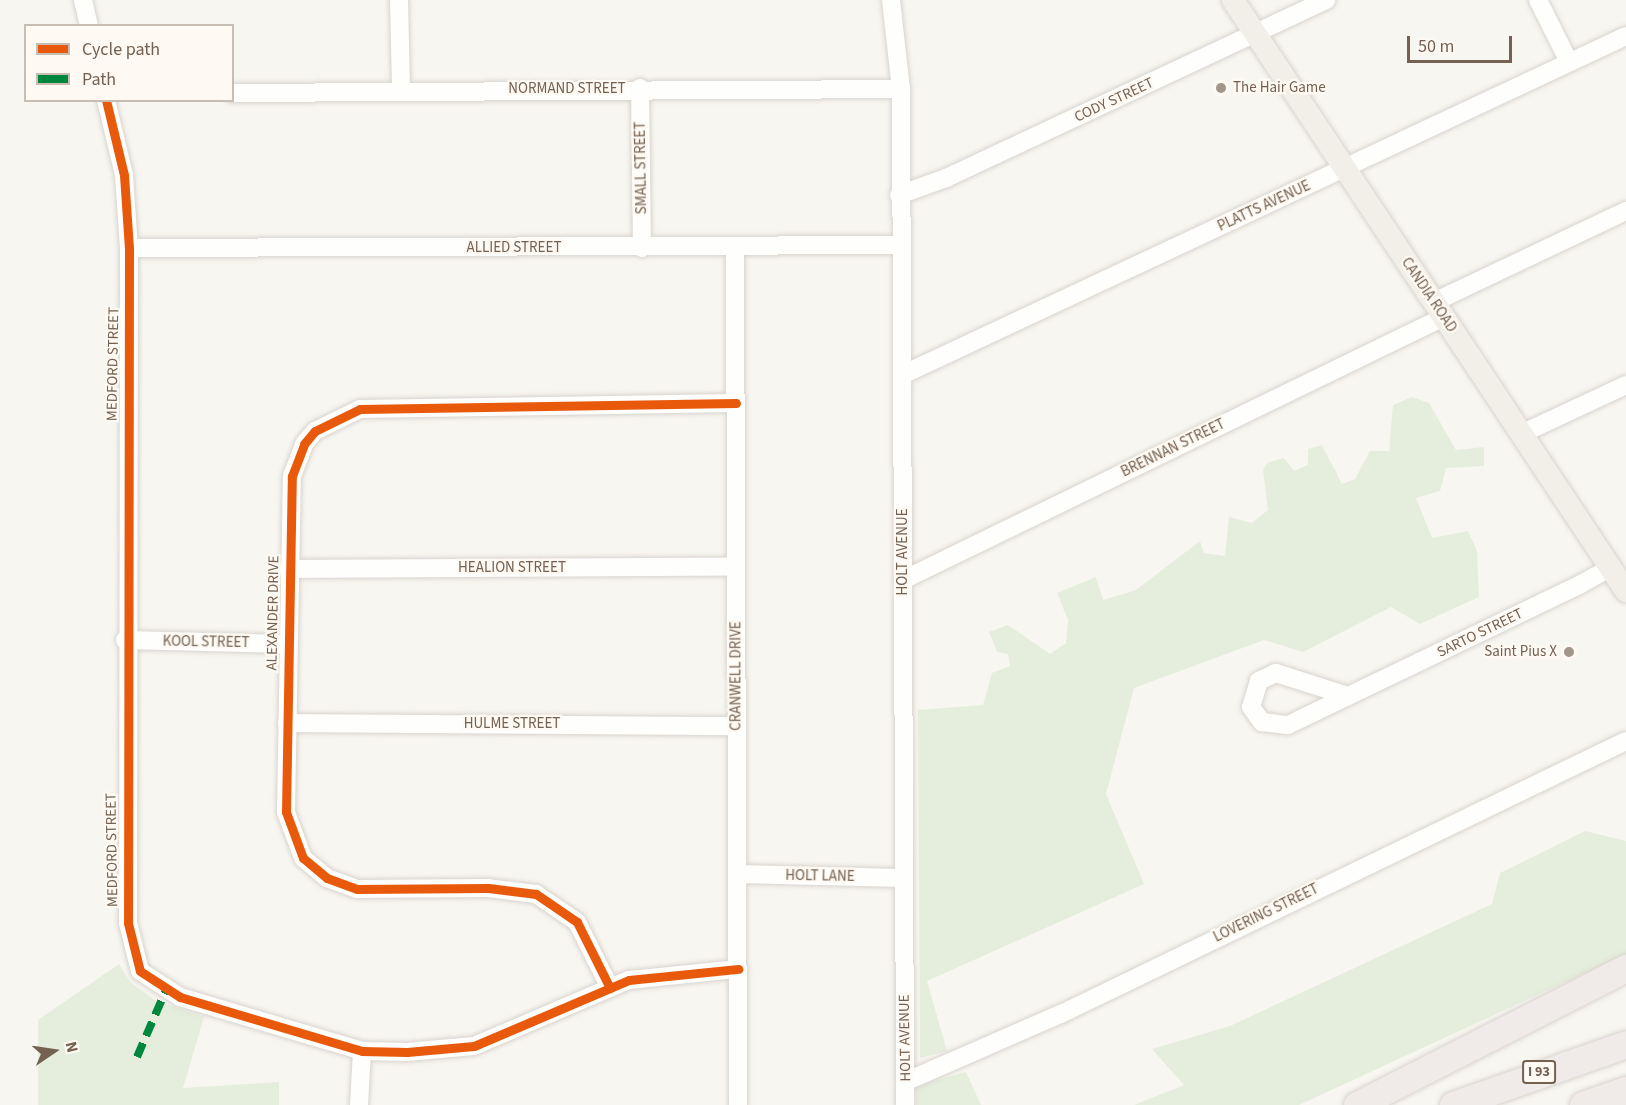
<!DOCTYPE html>
<style>
body{margin:0}
#map{position:relative;width:1626px;height:1105px;overflow:hidden;background:#f8f6f0;font-family:"Source Sans 3",sans-serif}
div>[style]{position:absolute}
[style*='--x']{left:calc(var(--x)*1px);top:calc(var(--y)*1px);width:calc(var(--w)*1px);rotate:calc(var(--a)*1deg)}
.green>*{inset:0;background:#e5eedc}
.roads{filter:drop-shadow(0 0 2px #d8d3ce) drop-shadow(0 0 2px #d8d3ce)}
.minor>*{height:18px;margin:-9px;padding:0 9px;transform-origin:9px;border-radius:9px;background:#fefefd}
.major>*{height:22px;margin:-11px;padding:0 11px;transform-origin:11px;border-radius:11px;background:#f2efe8}
.highway>*{height:27px;margin:-13.5px;padding:0 13.5px;transform-origin:13.5px;border-radius:13.5px;background:#f0ebe8}
.quiet>*{height:8px;margin-top:-4px;transform-origin:0;background:repeating-linear-gradient(90deg,#00873e 0 15px,transparent 0 23px)}
.cycleway>*{height:9px;margin:-4.5px;padding:0 4.5px;transform-origin:4.5px;border-radius:4.5px;background:#e8590c}
.dots>*{width:16px;height:16px;translate:-50% -50%;box-sizing:border-box;border:3px solid #fefaf3;border-radius:50%}
span{translate:-50% -50%;white-space:nowrap;text-align:center;line-height:1.15;-webkit-text-stroke:4.5px #fefaf3;paint-order:stroke}
.shield-label span{padding:2px 4px;background:#fefaf3;border:2px solid;border-radius:4px;-webkit-text-stroke-width:0}
.shield-label{font-size:14px;color:#746151;font-weight:700}
.poi-label{font-size:15px;color:#746151}
.left{translate:0 -50%;text-align:left}
.right{translate:-100% -50%;text-align:right}
.street-label{font-size:15px;color:#746151}
.legend{position:absolute;left:24px;top:24px;width:210px;height:78px;box-sizing:border-box;background:#fefaf3;border:2px solid #c7bdb2;margin:0;padding:8px 10px;list-style:none;font-size:18px;color:#746151}
.legend li{display:flex;align-items:center;gap:12px;height:30px}
.legend b{width:30px;border:2px solid #c7bdb2}
.north{position:absolute;left:24px;top:1021px;width:60px;height:60px;-webkit-text-stroke:4px #fefaf3;paint-order:stroke;rotate:77deg;font-size:16px;font-weight:700;line-height:24px;text-align:center;color:#746151}
.north::after{content:'';display:block;margin:auto;width:21px;height:27px;background:#746151;clip-path:polygon(50% 0,100% 100%,50% 72%,0 100%)}
.scale{position:absolute;left:1407px;top:36px;width:105px;height:27px;box-sizing:border-box;border:3px solid #746151;border-top:0;padding-left:8px;font-size:18px;line-height:21px;white-space:nowrap;color:#746151;-webkit-text-stroke:4px #fefaf3;paint-order:stroke}
</style>
<div id="map">
<div class="green">
<div style="clip-path:polygon(1412px 397px,1429px 403px,1456px 450px,1484px 447px,1484px 466px,1446px 468px,1440px 491px,1416px 498px,1432px 538px,1468px 531px,1477px 551px,1479px 597px,1420px 624px,1391px 607px,1303px 652px,1264px 640px,1134px 688px,1106px 794px,1144px 884px,927px 981px,947px 1051px,920px 1058px,918px 710px,983px 705px,992px 673px,1010px 666px,1008px 654px,997px 652px,989px 632px,1008px 625px,1050px 654px,1066px 643px,1068px 620px,1057px 593px,1096px 577px,1103px 600px,1136px 590px,1200px 541px,1204px 553px,1225px 556px,1229px 517px,1252px 523px,1268px 510px,1263px 470px,1267px 463px,1284px 458px,1294px 471px,1308px 465px,1308px 449px,1322px 445px,1342px 484px,1355px 479px,1370px 451px,1389px 451px,1393px 405px)"></div>
<div style="clip-path:polygon(1585px 831px,1626px 841px,1626px 954px,1299px 1105px,1134px 1105px,1184px 1085px,1152px 1049px,1230px 1026px,1492px 904px,1500px 873px)"></div>
<div style="clip-path:polygon(119px 964px,130px 982px,155px 1000px,204px 1017px,183px 1088px,279px 1082px,279px 1105px,38px 1105px,38px 1020px)"></div>
<div style="clip-path:polygon(966px 1072px,981px 1105px,916px 1105px,916px 1086px)"></div>
</div>
<div class="roads">
<div class="minor">
<div style="--x:83;--y:0;--w:27;--a:77"></div>
<div style="--x:399;--y:0;--w:89;--a:88.7"></div>
<div style="--x:891;--y:0;--w:90;--a:83.6"></div>
<div style="--x:901;--y:89;--w:1016;--a:89.77"></div>
<div style="--x:1538;--y:0;--w:69;--a:63.4"></div>
<div style="--x:640;--y:88;--w:160;--a:89.3"></div>
<div style="--x:232;--y:93;--w:669;--a:-0.34"></div>
<div style="--x:106;--y:100;--w:77;--a:76.5"></div>
<div style="--x:124;--y:175;--w:73;--a:86.1"></div>
<div style="--x:129;--y:248;--w:675;--a:90.08"></div>
<div style="--x:128;--y:923;--w:49;--a:76"></div>
<div style="--x:140;--y:971;--w:48;--a:33"></div>
<div style="--x:180;--y:997;--w:190;--a:16.5"></div>
<div style="--x:362;--y:1051;--w:45;--a:1.3"></div>
<div style="--x:407;--y:1052;--w:67;--a:-5.1"></div>
<div style="--x:474;--y:1046;--w:168;--a:-23.1"></div>
<div style="--x:629;--y:980;--w:110;--a:-5.8"></div>
<div style="--x:899;--y:195;--w:50;--a:-19.9"></div>
<div style="--x:946;--y:178;--w:420;--a:-25.1"></div>
<div style="--x:735;--y:247;--w:858;--a:89.8"></div>
<div style="--x:129;--y:248;--w:770;--a:-0.22"></div>
<div style="--x:1434;--y:302;--w:212;--a:-25.4"></div>
<div style="--x:902;--y:375;--w:799;--a:-25.09"></div>
<div style="--x:1521;--y:434;--w:116;--a:-25"></div>
<div style="--x:288;--y:569;--w:448;--a:-0.3"></div>
<div style="--x:903;--y:580;--w:602;--a:-25.93"></div>
<div style="--x:125;--y:640;--w:161;--a:1.4"></div>
<div style="--x:1348;--y:696;--w:76;--a:-162.3"></div>
<div style="--x:1276;--y:673;--w:19;--a:155"></div>
<div style="--x:1259;--y:681;--w:27;--a:107"></div>
<div style="--x:1251;--y:707;--w:19;--a:54"></div>
<div style="--x:1262;--y:722;--w:26;--a:7"></div>
<div style="--x:1288;--y:725;--w:325;--a:-25.7"></div>
<div style="--x:1581;--y:584;--w:33;--a:-29"></div>
<div style="--x:287;--y:723;--w:450;--a:0.4"></div>
<div style="--x:737;--y:874;--w:166;--a:1.4"></div>
<div style="--x:610;--y:988;--w:74;--a:-116.6"></div>
<div style="--x:577;--y:922;--w:50;--a:-145.7"></div>
<div style="--x:536;--y:894;--w:48;--a:-172.9"></div>
<div style="--x:488;--y:888;--w:131;--a:179.6"></div>
<div style="--x:357;--y:889;--w:32;--a:-160"></div>
<div style="--x:327;--y:878;--w:31;--a:-140"></div>
<div style="--x:303;--y:858;--w:49;--a:-110.3"></div>
<div style="--x:286;--y:812;--w:336;--a:-89"></div>
<div style="--x:292;--y:476;--w:34;--a:-69"></div>
<div style="--x:304;--y:444;--w:17;--a:-50"></div>
<div style="--x:315;--y:431;--w:50;--a:-26.1"></div>
<div style="--x:360;--y:409;--w:376;--a:-0.9"></div>
<div style="--x:905;--y:1082;--w:170;--a:-23.6"></div>
<div style="--x:1061;--y:1014;--w:627;--a:-25.79"></div>
<div style="--x:359;--y:1105;--w:54;--a:-86.8"></div>
</div>
<div class="major">
<div style="--x:1233;--y:0;--w:710;--a:56.38"></div>
</div>
<div class="highway">
<div style="--x:1357;--y:1105;--w:302;--a:-27"></div>
<div style="--x:1453;--y:1105;--w:183;--a:-19.4"></div>
<div style="--x:1583;--y:1105;--w:46;--a:-19.2"></div>
</div>
</div>
<div class="quiet">
<div style="--x:137;--y:1057;--w:73;--a:-66.6"></div>
</div>
<div class="cycleway">
<div style="--x:106;--y:100;--w:77;--a:76.5"></div>
<div style="--x:124;--y:175;--w:73;--a:86.1"></div>
<div style="--x:129;--y:248;--w:675;--a:90.08"></div>
<div style="--x:128;--y:923;--w:49;--a:76"></div>
<div style="--x:140;--y:971;--w:48;--a:33"></div>
<div style="--x:180;--y:997;--w:190;--a:16.5"></div>
<div style="--x:362;--y:1051;--w:45;--a:1.3"></div>
<div style="--x:407;--y:1052;--w:67;--a:-5.1"></div>
<div style="--x:474;--y:1046;--w:168;--a:-23.1"></div>
<div style="--x:629;--y:980;--w:110;--a:-5.8"></div>
<div style="--x:610;--y:988;--w:74;--a:-116.6"></div>
<div style="--x:577;--y:922;--w:50;--a:-145.7"></div>
<div style="--x:536;--y:894;--w:48;--a:-172.9"></div>
<div style="--x:488;--y:888;--w:131;--a:179.6"></div>
<div style="--x:357;--y:889;--w:32;--a:-160"></div>
<div style="--x:327;--y:878;--w:31;--a:-140"></div>
<div style="--x:303;--y:858;--w:49;--a:-110.3"></div>
<div style="--x:286;--y:812;--w:336;--a:-89"></div>
<div style="--x:292;--y:476;--w:34;--a:-69"></div>
<div style="--x:304;--y:444;--w:17;--a:-50"></div>
<div style="--x:315;--y:431;--w:50;--a:-26.1"></div>
<div style="--x:360;--y:409;--w:376;--a:-0.9"></div>
</div>
<div class="dots">
<div style="left:1221px;top:88px;background:#a29589"></div>
<div style="left:1569px;top:652px;background:#a29589"></div>
</div>
<div class="shield-label">
<span style="left:1539px;top:1072px">I 93</span>
</div>
<div class="poi-label">
<span class="left" style="left:1233px;top:88px">The Hair Game</span>
<span class="right" style="left:1557px;top:652px">Saint Pius X</span>
</div>
<div class="street-label">
<span style="left:567px;top:89px">NORMAND STREET</span>
<span style="left:1114px;top:100px;rotate:-25deg">CODY STREET</span>
<span style="left:641px;top:168px;rotate:-91deg">SMALL STREET</span>
<span style="left:1264px;top:206px;rotate:-25deg">PLATTS AVENUE</span>
<span style="left:514px;top:248px">ALLIED STREET</span>
<span style="left:1429px;top:295px;rotate:56deg">CANDIA ROAD</span>
<span style="left:113px;top:364px;rotate:-89deg">MEDFORD STREET</span>
<span style="left:1173px;top:448px;rotate:-26deg">BRENNAN STREET</span>
<span style="left:903px;top:552px;rotate:-90deg">HOLT AVENUE</span>
<span style="left:512px;top:568px">HEALION STREET</span>
<span style="left:273px;top:613px;rotate:-89deg">ALEXANDER DRIVE</span>
<span style="left:1480px;top:633px;rotate:-26deg">SARTO STREET</span>
<span style="left:206px;top:642px;rotate:1deg">KOOL STREET</span>
<span style="left:736px;top:676px;rotate:-90deg">CRANWELL DRIVE</span>
<span style="left:512px;top:724px">HULME STREET</span>
<span style="left:112px;top:850px;rotate:-91deg">MEDFORD STREET</span>
<span style="left:820px;top:876px;rotate:1deg">HOLT LANE</span>
<span style="left:1266px;top:913px;rotate:-26deg">LOVERING STREET</span>
<span style="left:905px;top:1038px;rotate:-91deg">HOLT AVENUE</span>
</div>
<ul class="legend">
<li><b style="height:8px;background:#e8590c"></b>Cycle path</li>
<li><b style="height:8px;background:#00873e"></b>Path</li>
</ul>
<div class="north">N</div>
<div class="scale">50 m</div>
</div>
